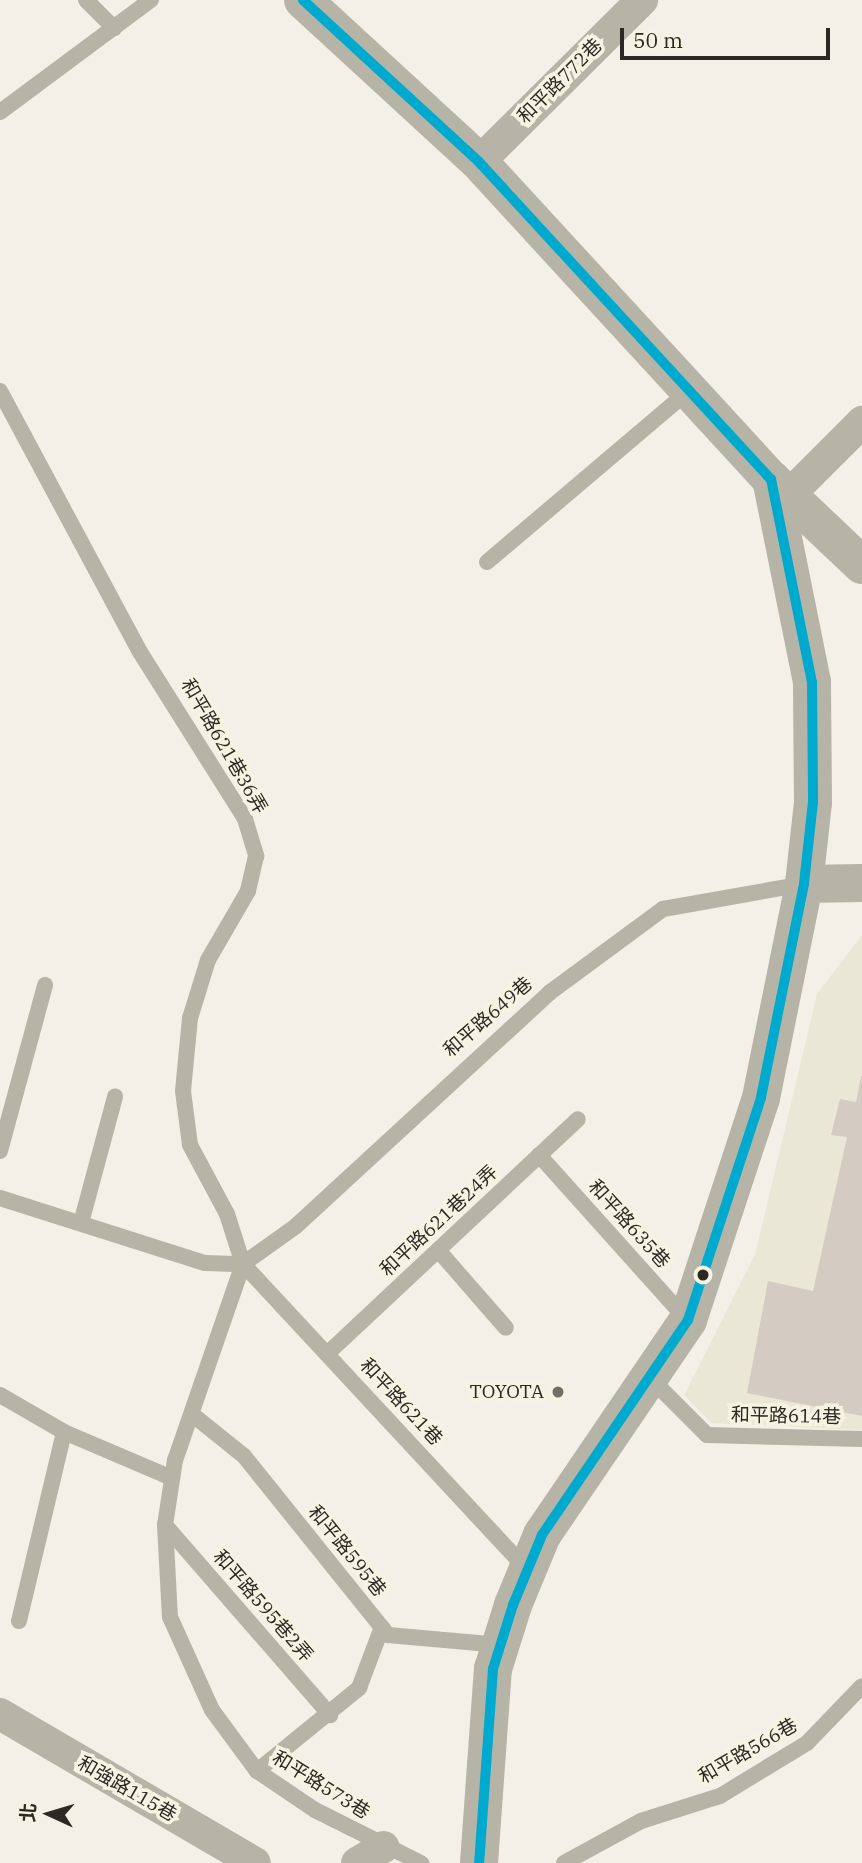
<!DOCTYPE html>
<meta charset="utf-8">
<style>
body{margin:0}
#map{position:relative;width:862px;height:1863px;overflow:hidden;background:#f2f0e7;font-family:"IBM Plex Serif","Noto Sans TC",serif}
div>[style]{position:absolute}
[style*='--x']{left:calc(var(--x)*1px);top:calc(var(--y)*1px);width:calc(var(--w)*1px);rotate:calc(var(--a)*1deg)}
.built>*{inset:0;background:#ebe7d6}
.building>*{inset:0;background:#d4cbc2}
.service>*{height:16px;margin:-8px;padding:0 8px;transform-origin:8px;border-radius:8px;background:#b6b4a6}
.minor>*{height:32px;margin:-16px;padding:0 16px;transform-origin:16px;border-radius:16px;background:#b6b4a6}
.tertiary>*{height:38px;margin:-19px;padding:0 19px;transform-origin:19px;border-radius:19px;background:#b6b4a6}
.bus-1>*{height:10px;margin:-5px;padding:0 5px;transform-origin:5px;border-radius:5px;background:#00a9ce}
.dots>*{width:19px;height:19px;translate:-50% -50%;box-sizing:border-box;border:4px solid #f6f3e3;border-radius:50%}
span{translate:-50% -50%;white-space:nowrap;text-align:center;line-height:1.15;-webkit-text-stroke:7px #f6f3e3;paint-order:stroke}
.street-label{font-size:19px;color:#2a2923}
.poi-label{font-size:19px;color:#2a2923}
.right{translate:-100% -50%;text-align:right}
.north{position:absolute;left:14px;top:1779px;width:70px;height:70px;-webkit-text-stroke:5px #f6f3e3;paint-order:stroke;rotate:274deg;font-size:19px;font-weight:700;line-height:28px;text-align:center;color:#2a2923}
.north::after{content:'';display:block;margin:auto;width:24px;height:32px;background:#2a2923;clip-path:polygon(50% 0,100% 100%,50% 72%,0 100%)}
.scale{position:absolute;left:620px;top:28px;width:210px;height:32px;box-sizing:border-box;border:4px solid #2a2923;border-top:0;padding-left:9px;font-size:21px;line-height:24px;white-space:nowrap;color:#2a2923;-webkit-text-stroke:5px #f6f3e3;paint-order:stroke}
</style>
<div id="map">
<div class="built">
<div style="clip-path:polygon(862px 935px,862px 1430px,711px 1423px,684px 1395px,755px 1255px,817px 994px)"></div>
</div>
<div class="building">
<div style="clip-path:polygon(861px 1076px,862px 1076px,862px 1416px,747px 1393px,768px 1281px,813px 1291px,847px 1137px,831px 1135px,840px 1099px,856px 1102px)"></div>
</div>
<div class="service">
<div style="--x:86;--y:0;--w:40;--a:45"></div>
<div style="--x:0;--y:112;--w:188;--a:-36.6"></div>
<div style="--x:0;--y:391;--w:296;--a:61.8"></div>
<div style="--x:140;--y:652;--w:197;--a:57.8"></div>
<div style="--x:245;--y:819;--w:39;--a:73"></div>
<div style="--x:256;--y:856;--w:36;--a:103"></div>
<div style="--x:248;--y:891;--w:80;--a:120.1"></div>
<div style="--x:208;--y:960;--w:61;--a:107.2"></div>
<div style="--x:190;--y:1018;--w:73;--a:95.5"></div>
<div style="--x:183;--y:1091;--w:54;--a:82.6"></div>
<div style="--x:190;--y:1145;--w:78;--a:61.8"></div>
<div style="--x:227;--y:1214;--w:52;--a:72.3"></div>
<div style="--x:243;--y:1264;--w:416;--a:47.1"></div>
<div style="--x:487;--y:562;--w:266;--a:-40.3"></div>
<div style="--x:0;--y:1151;--w:172;--a:-74.8"></div>
<div style="--x:539;--y:1155;--w:220;--a:48.1"></div>
<div style="--x:0;--y:1198;--w:215;--a:17.6"></div>
<div style="--x:205;--y:1263;--w:38;--a:2"></div>
<div style="--x:81;--y:1223;--w:131;--a:-74.9"></div>
<div style="--x:438;--y:1250;--w:103;--a:48.9"></div>
<div style="--x:243;--y:1264;--w:207;--a:109.1"></div>
<div style="--x:175;--y:1460;--w:66;--a:98.7"></div>
<div style="--x:165;--y:1525;--w:92;--a:86.9"></div>
<div style="--x:170;--y:1617;--w:102;--a:65.7"></div>
<div style="--x:212;--y:1710;--w:76;--a:53.6"></div>
<div style="--x:257;--y:1771;--w:70;--a:33.9"></div>
<div style="--x:315;--y:1810;--w:119;--a:26.6"></div>
<div style="--x:243;--y:1264;--w:65;--a:-35.6"></div>
<div style="--x:296;--y:1226;--w:344;--a:-42.6"></div>
<div style="--x:549;--y:993;--w:142;--a:-36.4"></div>
<div style="--x:663;--y:909;--w:142;--a:-10.1"></div>
<div style="--x:328;--y:1353;--w:342;--a:-43.1"></div>
<div style="--x:649;--y:1377;--w:82;--a:45"></div>
<div style="--x:707;--y:1435;--w:155;--a:1.5"></div>
<div style="--x:0;--y:1395;--w:74;--a:30"></div>
<div style="--x:64;--y:1432;--w:117;--a:23.1"></div>
<div style="--x:193;--y:1415;--w:65;--a:38.8"></div>
<div style="--x:244;--y:1456;--w:230;--a:51.2"></div>
<div style="--x:388;--y:1635;--w:113;--a:5.1"></div>
<div style="--x:165;--y:1525;--w:252;--a:49"></div>
<div style="--x:19;--y:1621;--w:194;--a:-76.6"></div>
<div style="--x:257;--y:1771;--w:132;--a:-39.1"></div>
<div style="--x:359;--y:1688;--w:65;--a:-69.3"></div>
<div style="--x:564;--y:1863;--w:88;--a:-28.6"></div>
<div style="--x:641;--y:1821;--w:83;--a:-17.6"></div>
<div style="--x:720;--y:1796;--w:102;--a:-31.3"></div>
<div style="--x:807;--y:1743;--w:79;--a:-46"></div>
</div>
<div class="minor">
<div style="--x:479;--y:162;--w:230;--a:-44.8"></div>
<div style="--x:788;--y:496;--w:105;--a:-45"></div>
<div style="--x:0;--y:1714;--w:295;--a:30.3"></div>
<div style="--x:357;--y:1863;--w:31;--a:-31"></div>
</div>
<div class="tertiary">
<div style="--x:303;--y:0;--w:239;--a:42.6"></div>
<div style="--x:479;--y:162;--w:431;--a:47.4"></div>
<div style="--x:771;--y:479;--w:125;--a:43.4"></div>
<div style="--x:804;--y:884;--w:58;--a:-1"></div>
<div style="--x:479;--y:1863;--w:195;--a:-85.9"></div>
<div style="--x:493;--y:1669;--w:67;--a:-72.6"></div>
<div style="--x:513;--y:1605;--w:76;--a:-67.5"></div>
<div style="--x:542;--y:1535;--w:260;--a:-55.8"></div>
<div style="--x:688;--y:1320;--w:234;--a:-71.8"></div>
<div style="--x:761;--y:1098;--w:218;--a:-78.6"></div>
<div style="--x:804;--y:884;--w:82;--a:-83.7"></div>
<div style="--x:813;--y:802;--w:120;--a:-90.5"></div>
<div style="--x:812;--y:682;--w:207;--a:-101.4"></div>
</div>
<div class="bus-1">
<div style="--x:303;--y:0;--w:239;--a:42.6"></div>
<div style="--x:479;--y:162;--w:431;--a:47.4"></div>
<div style="--x:771;--y:479;--w:207;--a:78.6"></div>
<div style="--x:812;--y:682;--w:120;--a:89.5"></div>
<div style="--x:813;--y:802;--w:82;--a:96.3"></div>
<div style="--x:804;--y:884;--w:218;--a:101.4"></div>
<div style="--x:761;--y:1098;--w:234;--a:108.2"></div>
<div style="--x:688;--y:1320;--w:260;--a:124.2"></div>
<div style="--x:542;--y:1535;--w:76;--a:112.5"></div>
<div style="--x:513;--y:1605;--w:67;--a:107.4"></div>
<div style="--x:493;--y:1669;--w:195;--a:94.1"></div>
</div>
<div class="dots">
<div style="left:703px;top:1275px;background:#2a2923"></div>
<div style="left:558px;top:1392px;background:#706f68"></div>
</div>
<div class="street-label">
<span style="left:560px;top:81px;rotate:-45deg">和平路772巷</span>
<span style="left:224px;top:746px;rotate:60deg">和平路621巷36弄</span>
<span style="left:488px;top:1017px;rotate:-41deg">和平路649巷</span>
<span style="left:439px;top:1221px;rotate:-43deg">和平路621巷24弄</span>
<span style="left:629px;top:1224px;rotate:48deg">和平路635巷</span>
<span style="left:401px;top:1402px;rotate:47deg">和平路621巷</span>
<span style="left:786px;top:1416px;rotate:1deg">和平路614巷</span>
<span style="left:347px;top:1551px;rotate:51deg">和平路595巷</span>
<span style="left:263px;top:1606px;rotate:49deg">和平路595巷2弄</span>
<span style="left:748px;top:1751px;rotate:-30deg">和平路566巷</span>
<span style="left:321px;top:1785px;rotate:32deg">和平路573巷</span>
<span style="left:127px;top:1789px;rotate:30deg">和強路115巷</span>
</div>
<div class="poi-label">
<span class="right" style="left:544px;top:1392px">TOYOTA</span>
</div>
<div class="north">北</div>
<div class="scale">50 m</div>
</div>
